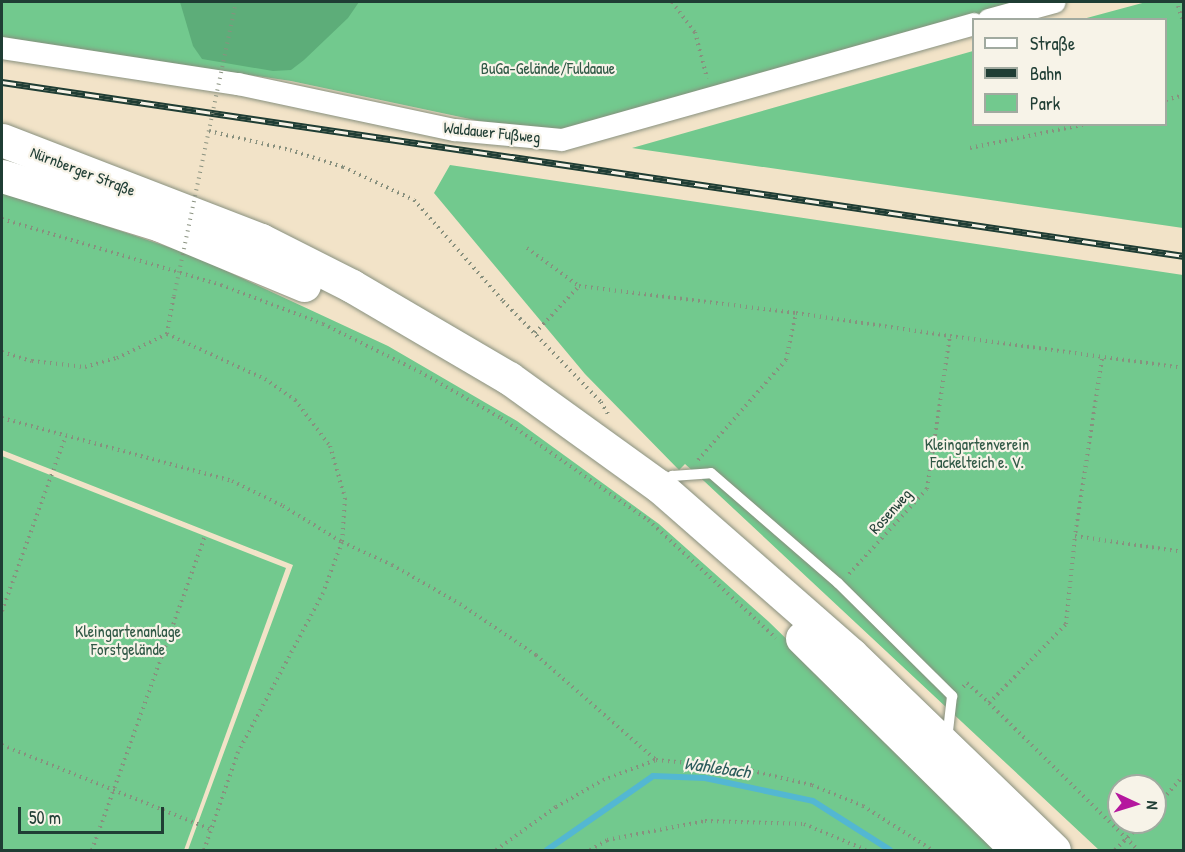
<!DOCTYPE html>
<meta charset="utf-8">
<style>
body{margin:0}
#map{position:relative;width:1185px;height:852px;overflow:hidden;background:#f2e3c8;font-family:"Patrick Hand",sans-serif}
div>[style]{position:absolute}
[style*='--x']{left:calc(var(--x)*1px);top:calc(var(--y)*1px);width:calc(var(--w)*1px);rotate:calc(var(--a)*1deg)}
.green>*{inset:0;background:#72c98e}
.forest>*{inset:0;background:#5dad79}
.stream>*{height:6px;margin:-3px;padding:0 3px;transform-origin:3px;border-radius:3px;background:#53b7d2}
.path>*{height:4px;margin-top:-2px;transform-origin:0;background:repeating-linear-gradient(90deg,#88907e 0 1.5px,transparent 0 6px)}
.roads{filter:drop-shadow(0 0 2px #88907e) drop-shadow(0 0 2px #88907e)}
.service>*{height:10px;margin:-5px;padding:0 5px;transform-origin:5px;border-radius:5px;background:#fff}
.minor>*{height:22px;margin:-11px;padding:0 11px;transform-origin:11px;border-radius:11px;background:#fff}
.primary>*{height:33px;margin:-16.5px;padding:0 16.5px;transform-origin:16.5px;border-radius:16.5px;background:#fff}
.rail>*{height:7px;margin-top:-3.5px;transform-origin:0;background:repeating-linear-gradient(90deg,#f7f3e8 0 14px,#1f3d34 0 28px);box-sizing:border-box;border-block:2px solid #1f3d34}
.path-bridge>*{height:4px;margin-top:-2px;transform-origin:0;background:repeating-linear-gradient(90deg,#88907e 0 1.5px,transparent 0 6px)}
span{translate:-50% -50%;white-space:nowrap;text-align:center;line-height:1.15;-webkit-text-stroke:4.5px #f7f3e8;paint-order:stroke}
.park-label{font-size:16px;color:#305946}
.street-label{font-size:16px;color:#1f3d34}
.water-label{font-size:18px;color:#2c5c5c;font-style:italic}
.frame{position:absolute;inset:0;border:3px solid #1f3d34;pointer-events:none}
.legend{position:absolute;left:972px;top:18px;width:195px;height:108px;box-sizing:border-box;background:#f7f3e8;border:2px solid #a1aaa0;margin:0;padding:8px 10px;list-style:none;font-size:18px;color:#1f3d34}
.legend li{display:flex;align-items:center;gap:12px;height:30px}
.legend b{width:30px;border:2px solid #a1aaa0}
.north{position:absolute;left:1107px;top:774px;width:60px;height:60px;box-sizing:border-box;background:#f7f3e8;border:2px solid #a1aaa0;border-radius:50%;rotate:94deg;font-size:16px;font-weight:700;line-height:24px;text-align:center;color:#1f3d34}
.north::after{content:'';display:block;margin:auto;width:21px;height:27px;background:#b5179e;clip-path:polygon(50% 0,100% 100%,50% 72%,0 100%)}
.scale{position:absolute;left:18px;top:807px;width:146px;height:27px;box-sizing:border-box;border:3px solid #1f3d34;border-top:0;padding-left:8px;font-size:18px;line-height:21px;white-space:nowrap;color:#1f3d34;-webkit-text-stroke:4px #f7f3e8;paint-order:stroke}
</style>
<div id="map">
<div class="green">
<div style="clip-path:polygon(2px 2px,1031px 2px,550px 136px,291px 81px,2px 39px)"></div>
<div style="clip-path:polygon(1146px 2px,1183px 2px,1183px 228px,632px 148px,973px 51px,974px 124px,1166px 124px,1166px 20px,1083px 19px)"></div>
<div style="clip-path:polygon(evenodd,450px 165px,1183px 275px,1183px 850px,1099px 850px,704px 481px,685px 464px,679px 470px,585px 374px,434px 193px,450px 165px,1119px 786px,1155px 786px,1155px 822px,1119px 822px,1119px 786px)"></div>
<div style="clip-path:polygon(2px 191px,192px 255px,388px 346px,517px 421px,659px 524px,768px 621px,1003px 850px,188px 850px,293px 565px,2px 450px)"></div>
<div style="clip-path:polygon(2px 456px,286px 568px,184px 850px,2px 850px)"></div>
</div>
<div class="forest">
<div style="clip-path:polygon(180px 2px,359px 2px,348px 18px,304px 60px,291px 70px,273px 71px,202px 59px,193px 46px)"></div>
</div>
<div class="stream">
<div style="--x:547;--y:850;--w:129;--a:-34.9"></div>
<div style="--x:653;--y:776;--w:52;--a:2.2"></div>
<div style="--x:705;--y:778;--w:110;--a:12"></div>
<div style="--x:813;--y:801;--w:91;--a:32.5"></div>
</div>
<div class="path">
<div style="--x:672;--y:2;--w:38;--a:53"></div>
<div style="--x:695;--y:32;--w:48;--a:75.4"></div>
<div style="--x:1178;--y:6;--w:19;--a:72"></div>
<div style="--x:1166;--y:100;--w:19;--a:-16"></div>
<div style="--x:209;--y:131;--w:83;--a:13.2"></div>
<div style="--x:290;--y:150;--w:56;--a:17.8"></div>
<div style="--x:343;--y:167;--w:78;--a:24.9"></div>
<div style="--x:414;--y:200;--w:135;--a:48.6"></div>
<div style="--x:503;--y:301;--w:141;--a:45.9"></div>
<div style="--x:601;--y:402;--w:16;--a:60"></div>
<div style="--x:970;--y:148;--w:119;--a:-11.6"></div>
<div style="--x:2;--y:219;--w:229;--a:16.8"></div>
<div style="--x:221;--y:285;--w:109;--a:20.9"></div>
<div style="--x:323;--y:324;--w:108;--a:26.3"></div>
<div style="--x:420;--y:372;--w:93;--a:29.6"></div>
<div style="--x:501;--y:418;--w:179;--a:34.8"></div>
<div style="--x:648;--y:520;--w:174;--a:42.7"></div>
<div style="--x:527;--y:248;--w:64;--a:36.2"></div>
<div style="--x:579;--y:286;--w:219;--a:7.1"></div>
<div style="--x:535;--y:333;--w:64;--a:-46.9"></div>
<div style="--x:167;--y:334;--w:108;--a:24.7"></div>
<div style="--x:265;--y:379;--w:37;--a:35"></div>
<div style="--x:295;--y:400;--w:58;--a:52.7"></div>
<div style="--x:330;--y:446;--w:54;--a:73.9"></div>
<div style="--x:345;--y:498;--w:44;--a:93.9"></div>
<div style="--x:342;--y:542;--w:54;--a:110.4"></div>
<div style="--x:323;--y:593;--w:180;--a:118.1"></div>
<div style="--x:238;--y:752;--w:104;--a:109.1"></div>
<div style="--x:167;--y:334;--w:39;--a:-80"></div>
<div style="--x:2;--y:352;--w:31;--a:17"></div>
<div style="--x:32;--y:361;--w:53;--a:6.5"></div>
<div style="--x:85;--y:367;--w:33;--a:-16"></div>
<div style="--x:117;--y:358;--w:55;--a:-25.6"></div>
<div style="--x:1102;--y:359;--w:179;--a:98.7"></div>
<div style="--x:1075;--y:536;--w:110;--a:8.4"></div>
<div style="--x:2;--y:418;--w:238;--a:15.3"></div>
<div style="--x:232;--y:481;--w:57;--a:26.1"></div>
<div style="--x:283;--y:506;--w:69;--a:31.4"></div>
<div style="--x:342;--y:542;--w:55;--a:24.7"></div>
<div style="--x:392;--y:565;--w:78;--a:29.8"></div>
<div style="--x:460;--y:604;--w:92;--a:33.9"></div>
<div style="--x:536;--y:655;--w:159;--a:41.2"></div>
<div style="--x:698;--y:460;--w:133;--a:-48.7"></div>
<div style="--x:786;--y:360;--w:48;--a:-78"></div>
<div style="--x:796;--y:313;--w:156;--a:8.5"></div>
<div style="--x:849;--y:574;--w:115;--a:-47.5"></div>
<div style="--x:927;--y:489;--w:155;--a:-81.5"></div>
<div style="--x:950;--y:336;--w:236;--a:7.8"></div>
<div style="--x:2;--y:611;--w:184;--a:-70"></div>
<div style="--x:963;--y:687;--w:6;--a:-45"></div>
<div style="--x:967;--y:683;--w:30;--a:42"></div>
<div style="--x:989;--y:703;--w:209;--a:44.6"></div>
<div style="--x:989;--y:703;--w:110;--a:-45.7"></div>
<div style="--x:1066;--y:624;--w:88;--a:-84.2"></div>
<div style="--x:2;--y:745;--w:224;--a:22"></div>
<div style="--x:1155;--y:808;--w:44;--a:-48.7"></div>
<div style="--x:92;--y:850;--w:334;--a:-70.2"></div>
<div style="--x:496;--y:850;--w:74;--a:-35.6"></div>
<div style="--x:556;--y:807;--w:54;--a:-29.9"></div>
<div style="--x:603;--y:780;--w:57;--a:-20.7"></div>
<div style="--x:656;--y:760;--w:84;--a:5.4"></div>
<div style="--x:740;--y:768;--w:74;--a:13.3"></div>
<div style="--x:812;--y:785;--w:55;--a:22.4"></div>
<div style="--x:863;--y:806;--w:82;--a:32.5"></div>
<div style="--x:590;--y:850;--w:20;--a:-30"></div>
<div style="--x:607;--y:840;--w:100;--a:-11"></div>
<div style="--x:705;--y:821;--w:99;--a:1.7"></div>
<div style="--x:804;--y:824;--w:67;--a:22.8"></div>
<div style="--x:1115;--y:850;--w:40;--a:-45"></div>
</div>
<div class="roads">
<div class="service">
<div style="--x:661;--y:484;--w:14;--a:-36"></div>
<div style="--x:672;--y:476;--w:39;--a:-4"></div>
<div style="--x:711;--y:473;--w:168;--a:40.9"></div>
<div style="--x:838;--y:583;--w:161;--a:44.7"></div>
<div style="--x:952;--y:696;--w:44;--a:96.5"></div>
</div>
<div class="minor">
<div style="--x:989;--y:20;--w:68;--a:-15.3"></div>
<div style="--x:2;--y:48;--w:239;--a:8.7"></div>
<div style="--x:238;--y:84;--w:222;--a:12"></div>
<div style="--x:455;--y:130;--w:107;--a:5.3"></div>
<div style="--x:562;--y:140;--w:428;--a:-15.7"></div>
</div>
<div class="primary">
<div style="--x:2;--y:140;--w:278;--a:21.1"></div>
<div style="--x:261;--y:240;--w:102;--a:26.8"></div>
<div style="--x:352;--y:286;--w:182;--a:30.4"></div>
<div style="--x:509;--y:378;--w:185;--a:35.8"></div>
<div style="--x:659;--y:486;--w:255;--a:41.2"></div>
<div style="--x:851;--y:654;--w:282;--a:44"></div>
<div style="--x:2;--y:176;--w:165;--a:17.2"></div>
<div style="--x:160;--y:225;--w:156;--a:22.6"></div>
<div style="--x:802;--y:638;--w:302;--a:44.6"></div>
</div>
</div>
<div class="rail">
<div style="--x:2;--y:82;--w:1195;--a:8.37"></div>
</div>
<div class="path-bridge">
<div style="--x:174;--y:296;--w:300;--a:-78.1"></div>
</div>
<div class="park-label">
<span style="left:548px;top:68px">BuGa-Gelände/Fuldaaue</span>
<span style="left:977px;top:453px">Kleingartenverein<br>Fackelteich e. V.</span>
<span style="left:128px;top:640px">Kleingartenanlage<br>Forstgelände</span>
</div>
<div class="street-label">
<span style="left:492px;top:132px;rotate:6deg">Waldauer Fußweg</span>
<span style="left:83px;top:171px;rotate:21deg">Nürnberger Straße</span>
<span style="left:890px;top:511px;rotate:-48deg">Rosenweg</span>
</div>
<div class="water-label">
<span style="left:717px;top:768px;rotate:8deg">Wahlebach</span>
</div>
<div class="frame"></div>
<ul class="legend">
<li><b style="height:8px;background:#fff"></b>Straße</li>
<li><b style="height:8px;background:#1f3d34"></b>Bahn</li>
<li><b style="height:16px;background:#72c98e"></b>Park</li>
</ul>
<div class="north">N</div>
<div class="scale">50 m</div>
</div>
